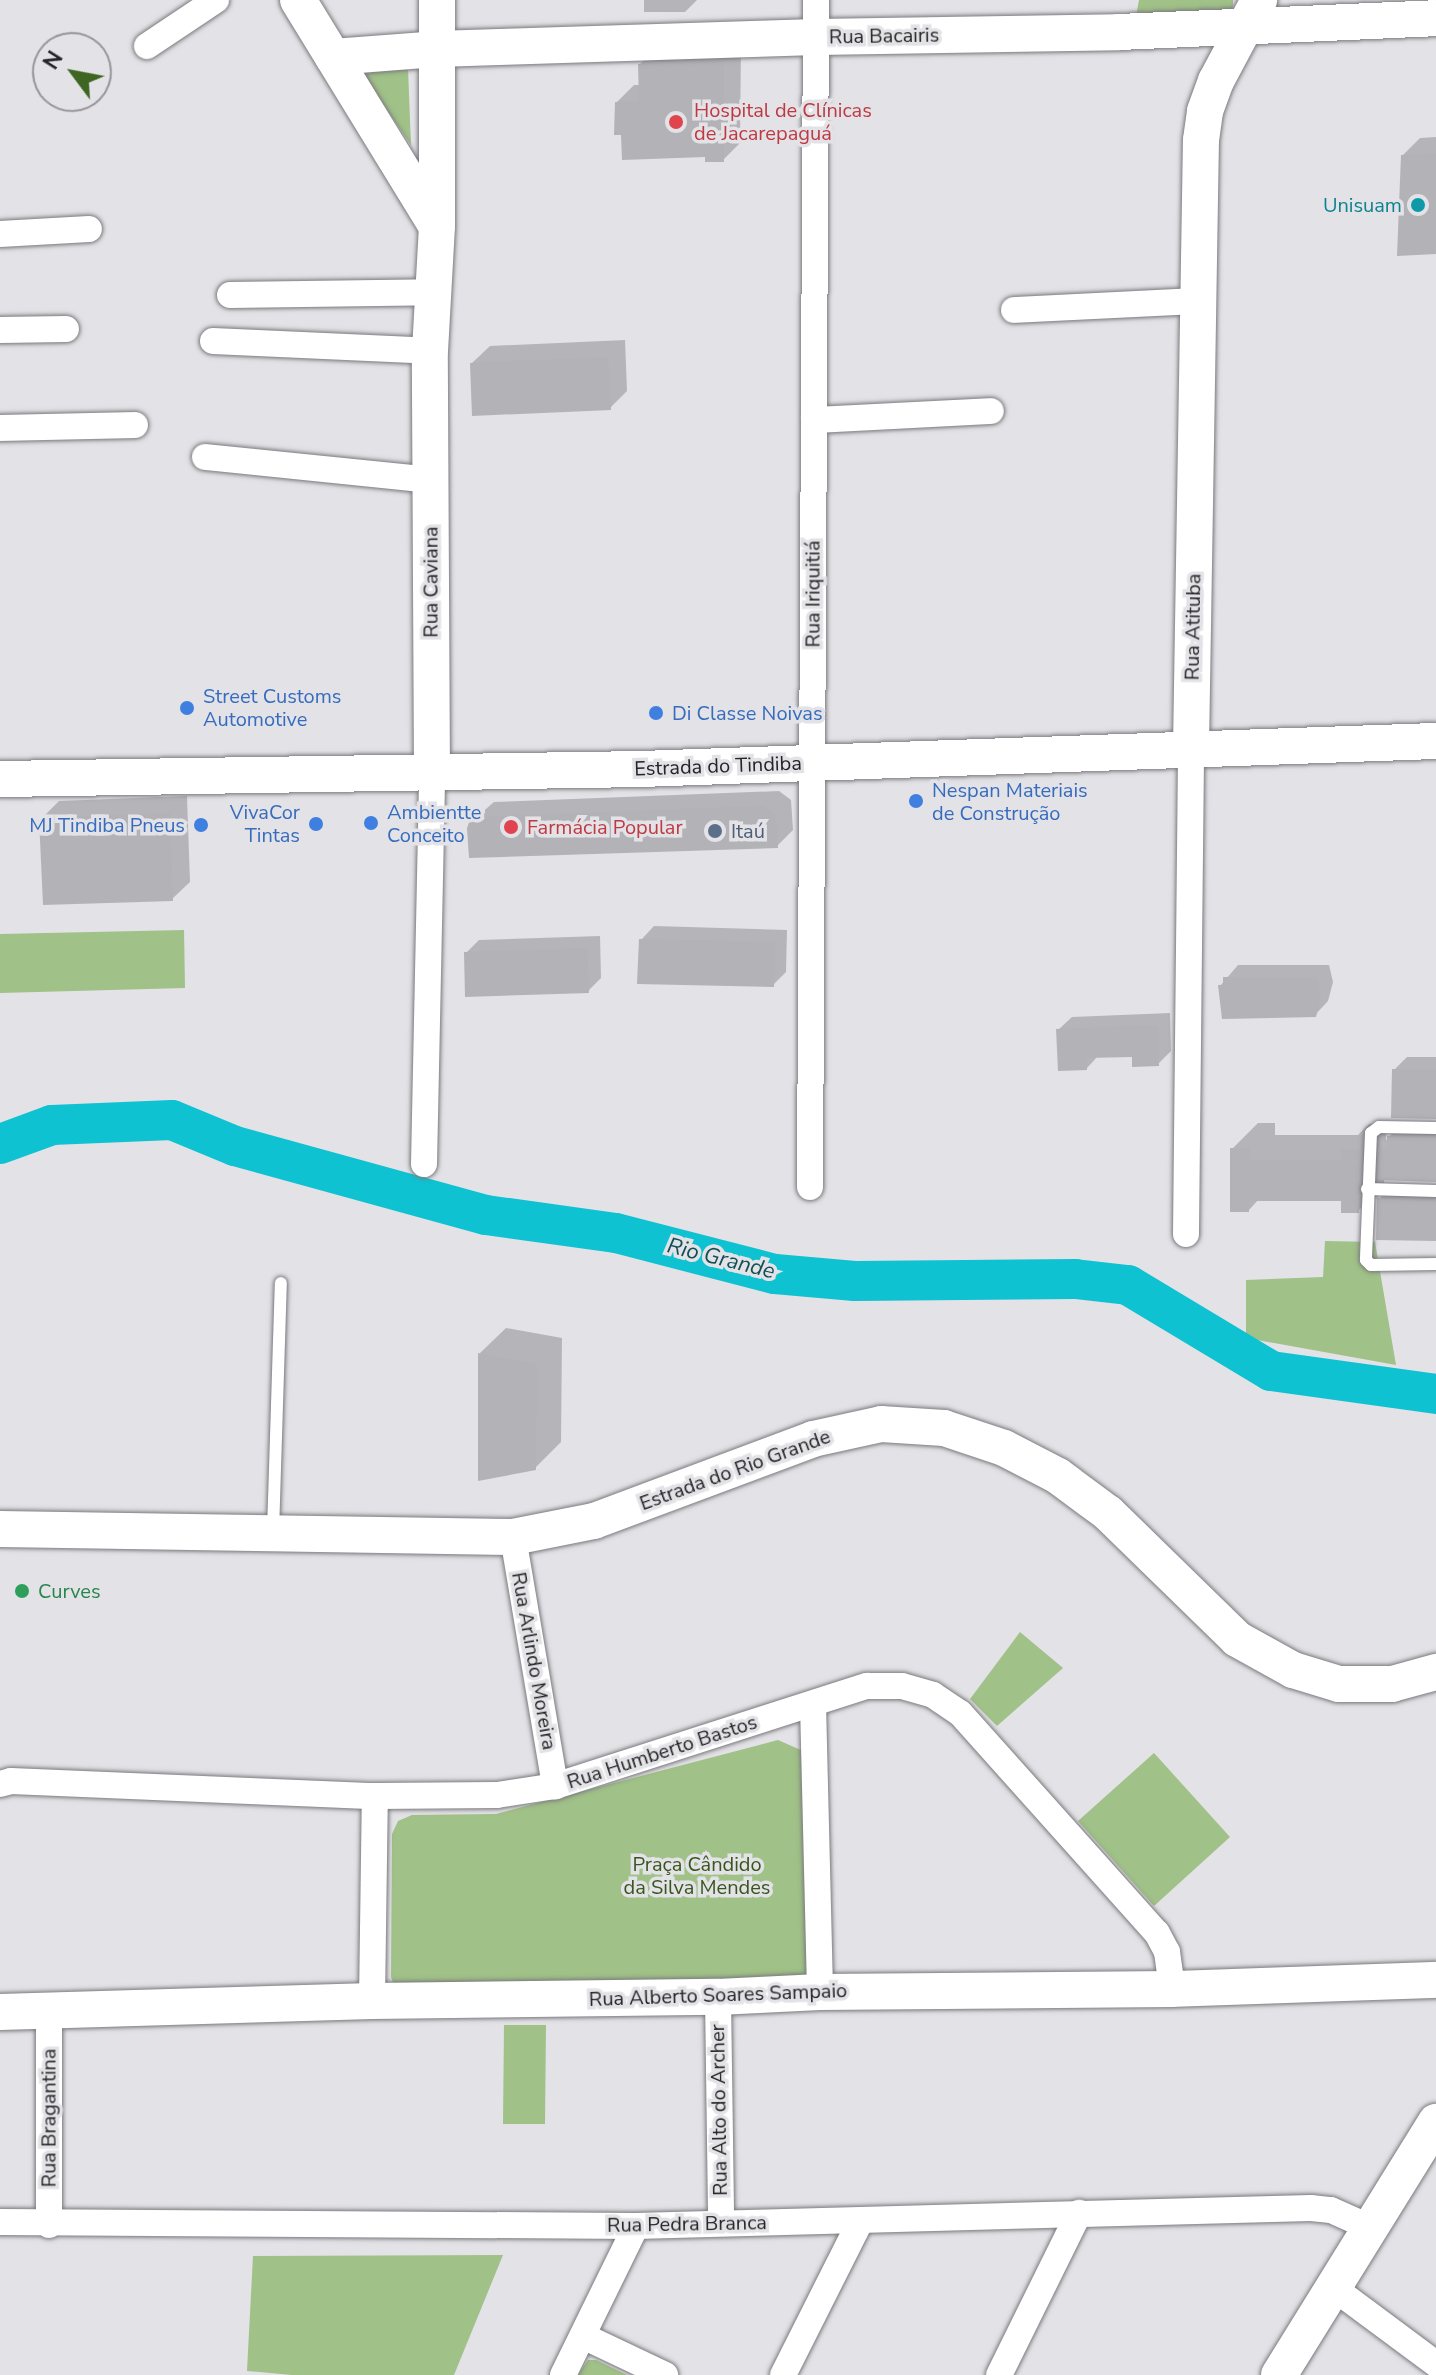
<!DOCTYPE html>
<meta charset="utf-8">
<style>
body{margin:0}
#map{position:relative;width:1436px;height:2375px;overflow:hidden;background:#e3e2e7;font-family:"Nunito Sans",sans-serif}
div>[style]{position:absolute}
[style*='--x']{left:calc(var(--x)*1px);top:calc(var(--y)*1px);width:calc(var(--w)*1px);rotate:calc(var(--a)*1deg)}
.green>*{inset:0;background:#a0c187}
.shadow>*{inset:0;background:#0003}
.river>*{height:40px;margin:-20px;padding:0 20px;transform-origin:20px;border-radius:20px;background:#0ec2d1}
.building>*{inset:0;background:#b3b2b7}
.roads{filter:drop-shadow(0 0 2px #7a7a7e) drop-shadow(0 0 2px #7a7a7e)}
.lane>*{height:12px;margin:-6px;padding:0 6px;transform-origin:6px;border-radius:6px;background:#fff}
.street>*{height:26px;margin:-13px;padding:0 13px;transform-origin:13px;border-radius:13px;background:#fff}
.secondary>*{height:36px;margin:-18px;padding:0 18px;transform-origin:18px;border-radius:18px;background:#fff}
.dots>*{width:22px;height:22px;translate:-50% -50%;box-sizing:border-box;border:4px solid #e3e2e7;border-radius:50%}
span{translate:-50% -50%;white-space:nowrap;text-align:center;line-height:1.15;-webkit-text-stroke:7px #e3e2e7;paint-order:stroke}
.street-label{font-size:20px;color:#252527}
.health-label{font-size:20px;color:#be3a42}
.left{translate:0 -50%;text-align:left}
.culture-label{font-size:20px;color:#0d838f}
.right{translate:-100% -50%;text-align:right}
.shop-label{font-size:20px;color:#366cbe}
.service-label{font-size:20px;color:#4e5e75}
.leisure-label{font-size:20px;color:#27864d}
.park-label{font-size:20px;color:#38561b}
.water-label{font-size:22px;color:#0f5056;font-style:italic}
.north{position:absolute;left:32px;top:32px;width:80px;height:80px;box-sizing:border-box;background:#e3e2e7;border:2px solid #97969a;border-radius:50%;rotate:302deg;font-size:22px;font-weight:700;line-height:32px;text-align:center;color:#252527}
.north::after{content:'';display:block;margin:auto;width:28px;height:36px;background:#3e6622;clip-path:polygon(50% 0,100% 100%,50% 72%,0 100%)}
</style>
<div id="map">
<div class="green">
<div style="clip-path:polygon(1139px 0,1233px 0,1233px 5px,1231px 12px,1136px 16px)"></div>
<div style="clip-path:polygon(408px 69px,411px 145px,360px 71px)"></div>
<div style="clip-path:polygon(184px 930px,185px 988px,0 993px,0 934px)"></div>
<div style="clip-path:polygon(1325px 1241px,1375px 1242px,1396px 1365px,1246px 1338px,1246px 1280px,1323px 1277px)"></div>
<div style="clip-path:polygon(1020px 1632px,1063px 1668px,997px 1726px,970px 1699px)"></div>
<div style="clip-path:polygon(778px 1740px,803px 1751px,812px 1965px,805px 1978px,395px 1988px,391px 1977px,392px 1834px,398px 1821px,412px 1815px,496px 1814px)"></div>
<div style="clip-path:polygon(1154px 1753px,1230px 1837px,1154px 1906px,1078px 1821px)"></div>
<div style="clip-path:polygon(504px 2025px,546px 2025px,545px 2124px,503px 2124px)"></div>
<div style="clip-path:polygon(503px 2255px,454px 2375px,292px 2375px,247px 2371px,253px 2256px)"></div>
<div style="clip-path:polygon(588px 2360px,596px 2360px,627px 2375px,578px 2375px)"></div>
</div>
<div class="shadow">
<div style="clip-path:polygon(644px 0,697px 0,685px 12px,644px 12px)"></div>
<div style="clip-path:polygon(741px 44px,740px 143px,723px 160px,707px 155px,617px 102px,634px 85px,640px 85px,640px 64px,658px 47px)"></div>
<div style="clip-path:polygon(1436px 137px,1436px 252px,1403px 155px,1420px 138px)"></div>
<div style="clip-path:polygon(625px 340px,627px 391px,610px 408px,472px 363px,490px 346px)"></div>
<div style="clip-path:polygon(779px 791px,791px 800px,793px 830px,777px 846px,472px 821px,494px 802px)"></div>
<div style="clip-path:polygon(187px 796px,190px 882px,172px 899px,41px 819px,59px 801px)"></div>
<div style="clip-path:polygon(654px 926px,787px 930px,786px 972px,773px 985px,641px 940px)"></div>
<div style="clip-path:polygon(600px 936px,601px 978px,588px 991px,466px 953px,479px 940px)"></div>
<div style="clip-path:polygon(1238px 965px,1329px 965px,1333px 982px,1328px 1001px,1315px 1015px,1220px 986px)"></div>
<div style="clip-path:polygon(1170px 1013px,1171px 1051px,1158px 1064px,1134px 1055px,1098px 1056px,1087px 1068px,1058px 1030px,1072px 1017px)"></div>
<div style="clip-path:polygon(1407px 1057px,1436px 1057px,1436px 1117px,1394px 1070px)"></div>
<div style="clip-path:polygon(1258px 1123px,1275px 1123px,1275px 1135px,1358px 1135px,1369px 1124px,1386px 1124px,1386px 1140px,1402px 1124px,1436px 1124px,1436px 1180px,1384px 1178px,1384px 1185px,1358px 1211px,1343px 1199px,1259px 1199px,1249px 1210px,1232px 1149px)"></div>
<div style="clip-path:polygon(1392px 1186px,1436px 1187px,1436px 1239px,1379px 1199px)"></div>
<div style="clip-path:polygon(506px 1328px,562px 1338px,561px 1442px,535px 1468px,480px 1353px)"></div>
</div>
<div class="river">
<div style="--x:0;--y:1144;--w:55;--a:-20.1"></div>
<div style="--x:52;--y:1125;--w:120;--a:-2.4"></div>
<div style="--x:172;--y:1120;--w:68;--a:22.4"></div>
<div style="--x:235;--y:1146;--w:260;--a:15.4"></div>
<div style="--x:486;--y:1215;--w:131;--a:7.9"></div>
<div style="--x:616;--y:1233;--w:164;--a:14.5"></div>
<div style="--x:775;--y:1274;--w:80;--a:5"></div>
<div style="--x:855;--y:1281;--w:220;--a:-0.5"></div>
<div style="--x:1075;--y:1279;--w:53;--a:6.5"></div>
<div style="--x:1128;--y:1285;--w:167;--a:31"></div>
<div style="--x:1271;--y:1371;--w:167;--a:7.9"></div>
</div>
<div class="building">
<div style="clip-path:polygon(724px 61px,724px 162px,705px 162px,705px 157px,622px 160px,621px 135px,614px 135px,615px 102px,639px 101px,638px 64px)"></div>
<div style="clip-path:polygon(1436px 154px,1436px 254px,1397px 256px,1401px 155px)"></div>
<div style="clip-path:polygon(608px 357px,611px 410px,472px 416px,470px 363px)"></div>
<div style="clip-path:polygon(762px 806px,776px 815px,778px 848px,469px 858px,467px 828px,470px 820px,477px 817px)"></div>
<div style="clip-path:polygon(170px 813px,173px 901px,43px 905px,39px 818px)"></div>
<div style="clip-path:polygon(639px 939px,775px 942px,774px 987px,637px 984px)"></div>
<div style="clip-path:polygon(587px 948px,589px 993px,465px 997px,464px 952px)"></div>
<div style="clip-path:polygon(1223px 977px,1316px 977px,1321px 997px,1316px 1017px,1222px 1019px,1218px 985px,1223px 985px)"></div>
<div style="clip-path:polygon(1158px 1025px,1159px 1066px,1132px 1067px,1132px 1057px,1087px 1058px,1087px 1070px,1058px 1071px,1056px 1029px)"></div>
<div style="clip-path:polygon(1392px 1069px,1436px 1069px,1436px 1119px,1391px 1118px)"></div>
<div style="clip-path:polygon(1387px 1136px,1436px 1137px,1436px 1182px,1378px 1180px,1379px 1149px,1387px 1149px)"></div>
<div style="clip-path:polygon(1230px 1148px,1250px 1148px,1250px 1160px,1341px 1160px,1341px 1149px,1361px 1149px,1359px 1213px,1341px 1213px,1341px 1201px,1249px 1201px,1249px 1212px,1230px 1212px)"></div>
<div style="clip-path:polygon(1377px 1198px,1436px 1200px,1436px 1241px,1376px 1240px)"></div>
<div style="clip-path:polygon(478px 1353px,537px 1364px,536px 1470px,478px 1481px)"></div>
</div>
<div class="roads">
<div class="lane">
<div style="--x:1436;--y:1128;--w:57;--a:-179"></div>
<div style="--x:1379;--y:1127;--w:10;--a:143"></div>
<div style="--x:1371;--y:1133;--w:127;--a:92.3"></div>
<div style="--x:1366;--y:1260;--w:7;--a:45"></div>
<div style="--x:1371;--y:1265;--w:65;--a:-0.9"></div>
<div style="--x:1367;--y:1189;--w:69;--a:1.7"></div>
<div style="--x:273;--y:1532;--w:249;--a:-88.2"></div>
</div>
<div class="street">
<div style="--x:147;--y:46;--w:83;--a:-33.7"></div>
<div style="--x:0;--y:234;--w:89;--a:-3.2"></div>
<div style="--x:230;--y:295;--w:203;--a:-0.8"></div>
<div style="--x:1014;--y:310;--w:185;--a:-2.8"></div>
<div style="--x:0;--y:330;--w:66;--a:-0.9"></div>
<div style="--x:213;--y:341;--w:217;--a:2.6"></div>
<div style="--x:814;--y:420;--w:177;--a:-2.9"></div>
<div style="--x:0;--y:428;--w:135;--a:-1.3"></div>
<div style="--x:205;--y:457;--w:227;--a:5.8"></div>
<div style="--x:424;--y:1164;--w:390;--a:-88.8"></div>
<div style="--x:810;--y:1187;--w:1187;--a:-89.71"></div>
<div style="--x:1186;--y:1234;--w:487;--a:-89.4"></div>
<div style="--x:513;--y:1537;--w:253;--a:80.4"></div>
<div style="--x:813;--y:1704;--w:288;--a:88.6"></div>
<div style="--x:0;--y:1784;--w:11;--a:-15"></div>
<div style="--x:11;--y:1781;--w:364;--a:2.4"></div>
<div style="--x:375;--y:1796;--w:122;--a:-0.5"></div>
<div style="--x:497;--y:1795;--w:59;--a:-8.8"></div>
<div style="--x:555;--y:1786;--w:328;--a:-17.8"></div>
<div style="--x:867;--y:1686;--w:35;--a:0"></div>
<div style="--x:902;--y:1686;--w:32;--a:16"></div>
<div style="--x:933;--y:1695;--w:32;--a:34"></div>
<div style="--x:960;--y:1713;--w:295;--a:48.2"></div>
<div style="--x:1157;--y:1933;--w:21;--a:62"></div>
<div style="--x:1167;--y:1952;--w:37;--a:82"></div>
<div style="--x:718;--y:1997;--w:226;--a:89.2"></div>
<div style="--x:372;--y:2001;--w:205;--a:-89.2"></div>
<div style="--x:49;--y:2011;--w:214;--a:90"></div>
<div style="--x:0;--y:2222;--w:636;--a:0.36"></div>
<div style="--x:636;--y:2226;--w:675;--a:-1.53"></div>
<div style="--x:1311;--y:2208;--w:20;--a:6"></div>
<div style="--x:1331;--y:2210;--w:42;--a:24.1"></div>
<div style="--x:1331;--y:2286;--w:131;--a:36.6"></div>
<div style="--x:583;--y:2336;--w:91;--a:25.4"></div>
<div style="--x:563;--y:2375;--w:166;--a:-63.9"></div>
<div style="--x:783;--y:2375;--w:171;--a:-63.3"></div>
<div style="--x:999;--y:2375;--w:181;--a:-63.7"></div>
</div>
<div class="secondary">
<div style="--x:298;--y:0;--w:264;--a:58.5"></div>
<div style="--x:333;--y:57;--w:103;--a:-4.4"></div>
<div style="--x:436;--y:49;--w:380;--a:-1.8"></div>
<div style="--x:816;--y:37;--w:303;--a:-0.9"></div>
<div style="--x:1119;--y:32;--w:317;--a:-2.5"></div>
<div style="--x:1191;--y:747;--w:607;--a:-89.06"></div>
<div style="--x:1201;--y:140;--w:29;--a:-82"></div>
<div style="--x:1205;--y:111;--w:32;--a:-70"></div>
<div style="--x:1216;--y:81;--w:92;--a:-62"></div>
<div style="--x:432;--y:774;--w:423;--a:-90.3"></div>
<div style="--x:430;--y:351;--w:125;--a:-86.8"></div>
<div style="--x:437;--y:226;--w:226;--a:-90"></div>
<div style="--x:0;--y:779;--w:641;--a:-0.89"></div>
<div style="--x:641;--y:769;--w:795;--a:-2.02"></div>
<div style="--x:0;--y:1529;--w:513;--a:0.89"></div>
<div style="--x:513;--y:1537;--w:83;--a:-11.2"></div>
<div style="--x:594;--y:1521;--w:234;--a:-20.5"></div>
<div style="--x:813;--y:1439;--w:70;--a:-12.4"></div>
<div style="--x:881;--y:1424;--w:63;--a:3.6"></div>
<div style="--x:944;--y:1428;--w:63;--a:18.4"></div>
<div style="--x:1004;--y:1448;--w:61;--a:27.4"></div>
<div style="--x:1058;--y:1476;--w:62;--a:36.5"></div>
<div style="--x:1108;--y:1513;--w:180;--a:44.3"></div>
<div style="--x:1237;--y:1639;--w:64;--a:29"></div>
<div style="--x:1293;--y:1670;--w:48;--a:16.9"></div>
<div style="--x:1339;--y:1684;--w:53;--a:0"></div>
<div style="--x:1392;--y:1684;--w:46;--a:-15.3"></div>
<div style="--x:0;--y:2012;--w:372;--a:-1.7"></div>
<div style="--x:372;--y:2001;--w:346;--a:-0.7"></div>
<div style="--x:718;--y:1997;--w:102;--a:-2.8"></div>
<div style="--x:820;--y:1992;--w:352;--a:-0.5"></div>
<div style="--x:1172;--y:1989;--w:264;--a:-2"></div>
<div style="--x:1279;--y:2375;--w:298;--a:-58.2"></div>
</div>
</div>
<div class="dots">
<div style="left:676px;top:122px;background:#e0444e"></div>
<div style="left:1418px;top:205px;background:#0f9aa8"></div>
<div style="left:187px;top:708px;background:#3f7fe0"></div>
<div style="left:656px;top:713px;background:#3f7fe0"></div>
<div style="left:916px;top:801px;background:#3f7fe0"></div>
<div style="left:371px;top:823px;background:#3f7fe0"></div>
<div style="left:316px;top:824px;background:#3f7fe0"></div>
<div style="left:201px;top:825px;background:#3f7fe0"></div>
<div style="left:511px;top:827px;background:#e0444e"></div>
<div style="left:715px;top:831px;background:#5c6f8a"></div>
<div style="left:22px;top:1591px;background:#2e9e5b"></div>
</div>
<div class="street-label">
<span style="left:884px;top:36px;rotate:-1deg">Rua Bacairis</span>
<span style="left:431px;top:582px;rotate:-90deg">Rua Caviana</span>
<span style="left:813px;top:594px;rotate:-90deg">Rua Iriquitiá</span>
<span style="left:1193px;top:627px;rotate:-89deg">Rua Atituba</span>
<span style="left:718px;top:766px;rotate:-2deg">Estrada do Tindiba</span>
<span style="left:735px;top:1470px;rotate:-20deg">Estrada do Rio Grande</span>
<span style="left:534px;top:1661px;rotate:80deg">Rua Arlindo Moreira</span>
<span style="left:662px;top:1752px;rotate:-18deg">Rua Humberto Bastos</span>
<span style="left:718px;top:1995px;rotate:-2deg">Rua Alberto Soares Sampaio</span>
<span style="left:719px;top:2110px;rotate:-91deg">Rua Alto do Archer</span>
<span style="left:49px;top:2118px;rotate:-90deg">Rua Bragantina</span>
<span style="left:687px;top:2224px;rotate:-1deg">Rua Pedra Branca</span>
</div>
<div class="health-label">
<span class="left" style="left:694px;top:122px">Hospital de Clínicas<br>de Jacarepaguá</span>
<span class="left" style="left:527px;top:827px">Farmácia Popular</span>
</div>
<div class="culture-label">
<span class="right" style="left:1402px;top:205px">Unisuam</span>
</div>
<div class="shop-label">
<span class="left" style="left:203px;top:708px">Street Customs<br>Automotive</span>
<span class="left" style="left:672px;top:713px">Di Classe Noivas</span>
<span class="left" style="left:932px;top:802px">Nespan Materiais<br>de Construção</span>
<span class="right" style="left:300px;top:824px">VivaCor<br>Tintas</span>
<span class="left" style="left:387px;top:824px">Ambientte<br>Conceito</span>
<span class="right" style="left:185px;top:825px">MJ Tindiba Pneus</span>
</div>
<div class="service-label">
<span class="left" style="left:731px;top:831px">Itaú</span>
</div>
<div class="leisure-label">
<span class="left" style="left:38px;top:1591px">Curves</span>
</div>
<div class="park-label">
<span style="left:697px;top:1876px">Praça Cândido<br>da Silva Mendes</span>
</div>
<div class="water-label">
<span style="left:721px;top:1259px;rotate:14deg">Rio Grande</span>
</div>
<div class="north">N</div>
</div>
